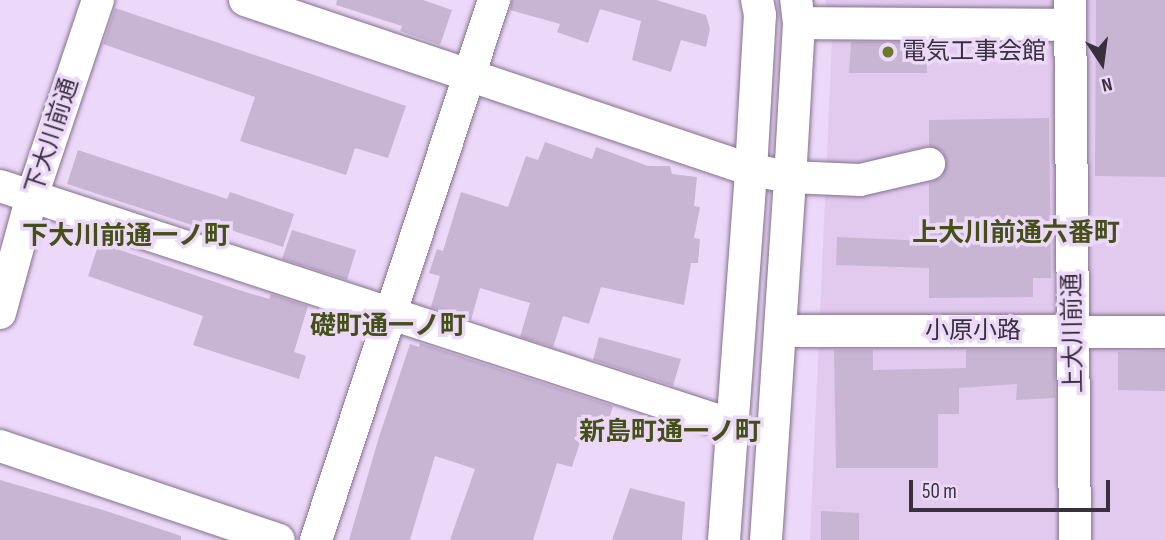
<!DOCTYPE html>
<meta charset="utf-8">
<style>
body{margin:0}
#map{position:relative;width:1165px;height:540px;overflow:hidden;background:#ecd8f8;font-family:"Sofia Sans Condensed","Noto Sans JP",sans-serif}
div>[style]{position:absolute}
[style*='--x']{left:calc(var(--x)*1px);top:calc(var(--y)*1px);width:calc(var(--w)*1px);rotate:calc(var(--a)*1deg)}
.built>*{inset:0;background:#e2caef}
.building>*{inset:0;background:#c8b5d4}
.roads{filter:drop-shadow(0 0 2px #82718d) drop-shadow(0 0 2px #82718d)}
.minor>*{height:32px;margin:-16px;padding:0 16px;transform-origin:16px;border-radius:16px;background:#fff}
.dots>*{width:19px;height:19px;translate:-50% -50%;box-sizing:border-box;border:4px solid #ecd8f8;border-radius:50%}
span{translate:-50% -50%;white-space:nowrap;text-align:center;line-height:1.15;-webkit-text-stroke:7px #ecd8f8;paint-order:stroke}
.poi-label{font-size:24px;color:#38303c}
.left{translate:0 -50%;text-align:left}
.street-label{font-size:24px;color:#38303c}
.neighbourhood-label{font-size:26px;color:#445018;font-weight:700}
.north{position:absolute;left:1067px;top:28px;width:70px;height:70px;-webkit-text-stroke:5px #ecd8f8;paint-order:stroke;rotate:167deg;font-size:19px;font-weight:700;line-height:28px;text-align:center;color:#38303c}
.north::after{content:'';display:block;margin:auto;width:24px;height:32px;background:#38303c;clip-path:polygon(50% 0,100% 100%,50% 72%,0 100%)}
.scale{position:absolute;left:909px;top:480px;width:201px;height:32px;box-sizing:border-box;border:4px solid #38303c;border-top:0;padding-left:9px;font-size:21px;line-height:24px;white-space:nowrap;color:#38303c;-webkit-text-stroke:5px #ecd8f8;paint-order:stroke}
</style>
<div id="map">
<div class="built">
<div style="clip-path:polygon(825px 0,1165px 0,1165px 540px,810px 540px,832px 41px)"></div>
</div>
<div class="building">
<div style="clip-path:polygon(337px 0,423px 0,452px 10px,440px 45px,400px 31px,402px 26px,336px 5px)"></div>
<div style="clip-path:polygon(512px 0,656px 0,706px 15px,710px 29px,706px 47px,681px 40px,671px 72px,632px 60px,641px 21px,600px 9px,588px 43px,557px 32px,560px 24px,510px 10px)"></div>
<div style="clip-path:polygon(1096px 0,1165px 0,1165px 177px,1095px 176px)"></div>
<div style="clip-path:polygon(115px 8px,406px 106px,388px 158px,355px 148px,346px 175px,240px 141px,255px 97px,103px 44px)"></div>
<div style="clip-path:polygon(851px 42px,926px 42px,927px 73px,849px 73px)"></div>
<div style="clip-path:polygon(1049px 118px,1051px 278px,1033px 278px,1033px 297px,929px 298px,929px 268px,836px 265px,837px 237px,929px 241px,929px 183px,942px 177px,947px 161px,942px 151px,929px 146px,929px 120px)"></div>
<div style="clip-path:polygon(545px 142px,592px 159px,596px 147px,648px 166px,670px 166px,672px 174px,697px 177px,694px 206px,700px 207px,694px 238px,700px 239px,698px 263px,691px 263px,684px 305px,601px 287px,589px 324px,563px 316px,553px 347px,520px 337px,530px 303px,480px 288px,471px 320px,431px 307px,440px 276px,429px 273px,437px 249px,443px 251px,461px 192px,508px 207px,526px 156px,538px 160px)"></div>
<div style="clip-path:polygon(78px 150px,227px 199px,230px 192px,294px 214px,283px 247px,209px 223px,207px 230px,67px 184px)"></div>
<div style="clip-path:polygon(292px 230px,356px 250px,347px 280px,282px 259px)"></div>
<div style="clip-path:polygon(99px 243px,242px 291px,269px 299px,271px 294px,308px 306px,294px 352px,306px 356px,299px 379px,193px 345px,203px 316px,88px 276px)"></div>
<div style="clip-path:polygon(599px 337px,681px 359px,673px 386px,593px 360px)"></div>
<div style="clip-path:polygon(420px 343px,613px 406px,603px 439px,583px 433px,572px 467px,557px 463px,533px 540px,450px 540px,475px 469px,435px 456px,410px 540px,349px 540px,379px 437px,410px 344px,419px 347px)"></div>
<div style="clip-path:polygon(834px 350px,873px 350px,873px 370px,966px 368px,966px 350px,1055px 350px,1055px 398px,1016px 400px,1017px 384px,959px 388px,959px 414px,938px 414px,938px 468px,836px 468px)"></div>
<div style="clip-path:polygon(1165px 351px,1165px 391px,1118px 390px,1118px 352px)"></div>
<div style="clip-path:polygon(0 480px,103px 510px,181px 536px,181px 540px,0 540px)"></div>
<div style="clip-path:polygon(630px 488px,685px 502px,682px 540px,612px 540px)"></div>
<div style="clip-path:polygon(821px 511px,859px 513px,859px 540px,821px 540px)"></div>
</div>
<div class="roads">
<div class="minor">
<div style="--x:245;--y:0;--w:534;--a:18.57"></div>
<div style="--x:751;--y:170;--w:40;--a:10"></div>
<div style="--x:790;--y:177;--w:70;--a:2.5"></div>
<div style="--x:860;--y:180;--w:71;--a:-13.1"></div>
<div style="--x:1070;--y:0;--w:540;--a:89.47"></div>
<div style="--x:799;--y:23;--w:271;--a:0.4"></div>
<div style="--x:0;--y:186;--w:770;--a:18.08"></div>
<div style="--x:0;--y:313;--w:121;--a:-74.7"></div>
<div style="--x:32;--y:196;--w:207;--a:-71.4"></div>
<div style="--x:781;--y:331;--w:384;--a:0.1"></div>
<div style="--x:0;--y:446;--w:294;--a:18.6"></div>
<div style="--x:316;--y:540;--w:569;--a:-71.76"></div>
<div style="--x:724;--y:540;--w:371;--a:-85.8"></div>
<div style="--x:751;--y:170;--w:155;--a:-86.7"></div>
<div style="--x:760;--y:15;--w:15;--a:-101"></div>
<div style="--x:766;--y:540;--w:379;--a:-86.2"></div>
<div style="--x:791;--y:162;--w:139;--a:-86.7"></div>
<div style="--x:799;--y:23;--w:23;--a:-97"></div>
</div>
</div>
<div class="dots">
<div style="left:888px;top:52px;background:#6a7b2a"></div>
</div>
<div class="poi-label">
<span class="left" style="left:902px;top:52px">電気工事会館</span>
</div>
<div class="street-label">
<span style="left:52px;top:136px;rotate:-72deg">下大川前通</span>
<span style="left:973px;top:331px">小原小路</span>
<span style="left:1073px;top:333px;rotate:-91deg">上大川前通</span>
</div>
<div class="neighbourhood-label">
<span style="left:1016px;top:234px">上大川前通六番町</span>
<span style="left:126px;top:237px">下大川前通一ノ町</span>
<span style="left:388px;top:327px">礎町通一ノ町</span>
<span style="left:670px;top:433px">新島町通一ノ町</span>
</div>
<div class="north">N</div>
<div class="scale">50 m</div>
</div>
